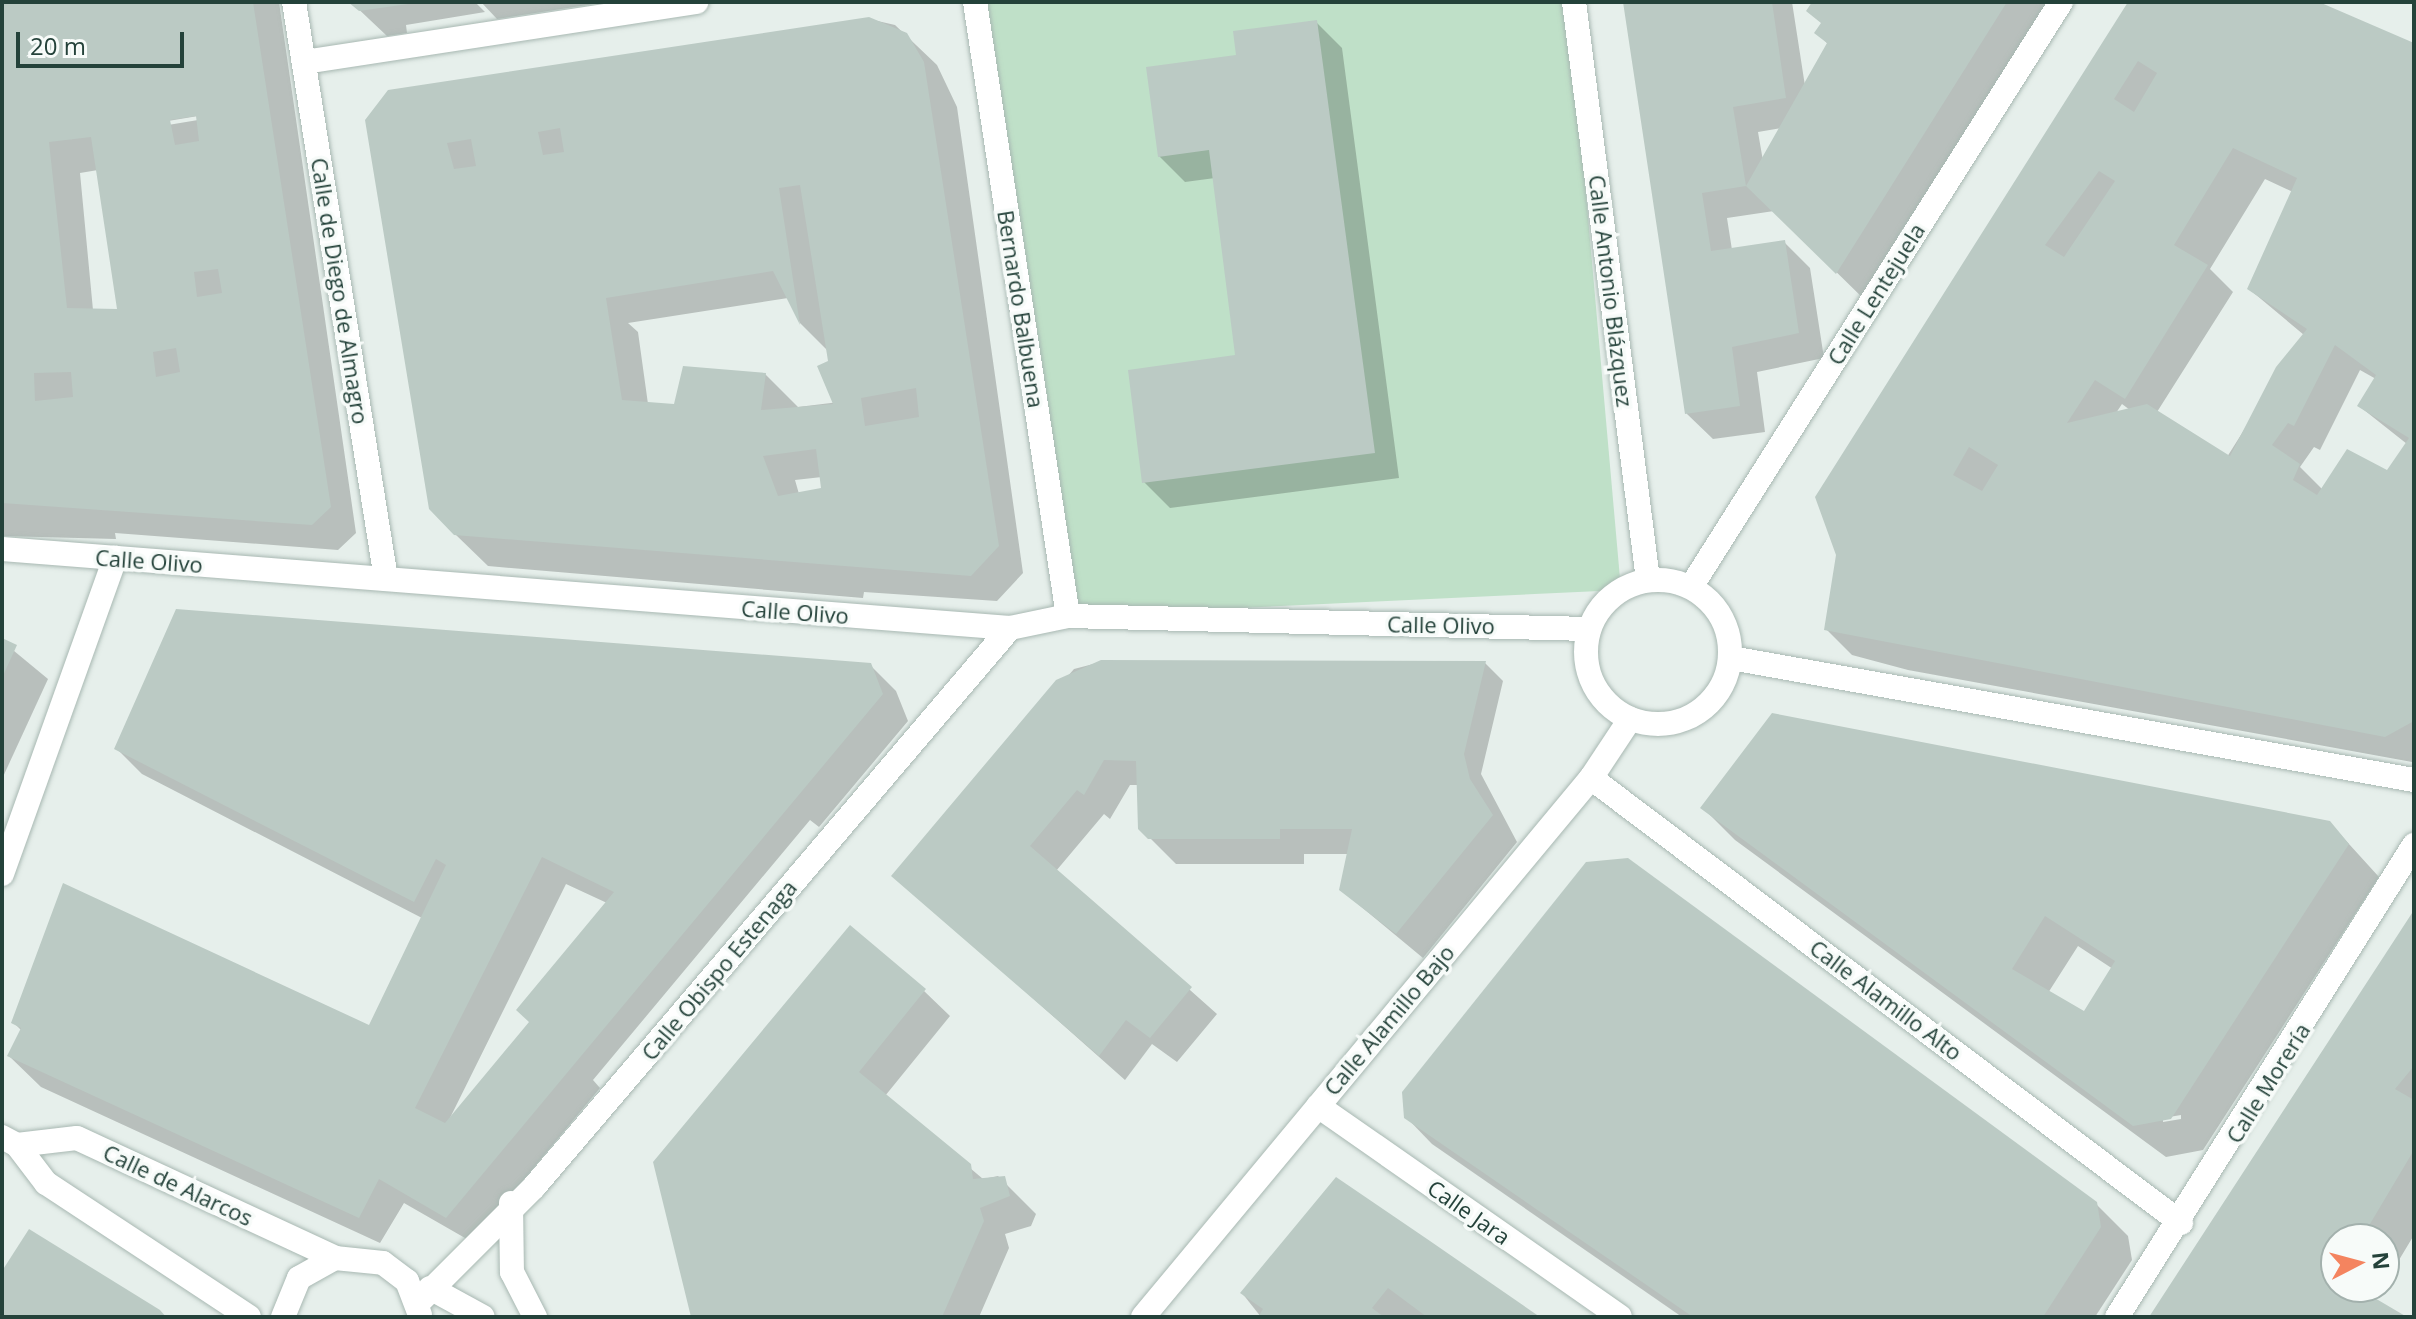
<!DOCTYPE html>
<meta charset="utf-8">
<style>
body{margin:0}
#map{position:relative;width:2416px;height:1319px;overflow:hidden;background:#e6efeb;font-family:"Open Sans",sans-serif}
div>[style]{position:absolute}
[style*='--x']{left:calc(var(--x)*1px);top:calc(var(--y)*1px);width:calc(var(--w)*1px);rotate:calc(var(--a)*1deg)}
.green>*{inset:0;background:#bfe0c8}
.shadow>*{inset:0;background:#0003}
.building>*{inset:0;background:#bbcac4}
.roads{filter:drop-shadow(0 0 2px #a8b8b2) drop-shadow(0 0 2px #a8b8b2)}
.street>*{height:24px;margin:-12px;padding:0 12px;transform-origin:12px;border-radius:12px;background:#fff}
.street>.ring{margin:-12px;padding:0;box-sizing:content-box;background:none;border:24px solid #fff;border-radius:50%}
span{translate:-50% -50%;white-space:nowrap;text-align:center;line-height:1.15;-webkit-text-stroke:7px #f7fbf9;paint-order:stroke}
.street-label{font-size:22px;color:#24423a}
.frame{position:absolute;inset:0;border:4px solid #24423a;pointer-events:none}
.north{position:absolute;left:2320px;top:1223px;width:80px;height:80px;box-sizing:border-box;background:#f7fbf9;border:2px solid #a3b1ad;border-radius:50%;rotate:84deg;font-size:22px;font-weight:700;line-height:32px;text-align:center;color:#24423a}
.north::after{content:'';display:block;margin:auto;width:28px;height:36px;background:#f4845f;clip-path:polygon(50% 0,100% 100%,50% 72%,0 100%)}
.scale{position:absolute;left:16px;top:32px;width:168px;height:36px;box-sizing:border-box;border:4px solid #24423a;border-top:0;padding-left:10px;font-size:24px;line-height:28px;white-space:nowrap;color:#24423a;-webkit-text-stroke:6px #f7fbf9;paint-order:stroke}
</style>
<div id="map">
<div class="green">
<div style="clip-path:polygon(975px 2px,1569px 2px,1621px 590px,1068px 616px)"></div>
</div>
<div class="shadow">
<div style="clip-path:polygon(evenodd,2px 2px,279px 2px,356px 533px,338px 550px,115px 533px,116px 539px,2px 536px,2px 2px,198px 116px,198px 120px,162px 126px,162px 122px,198px 116px,2px 2px,98px 170px,119px 311px,93px 310px,80px 173px,98px 170px)"></div>
<div style="clip-path:polygon(351px 2px,475px 2px,485px 12px,406px 25px,407px 33px,387px 36px)"></div>
<div style="clip-path:polygon(481px 2px,607px 2px,497px 19px)"></div>
<div style="clip-path:polygon(evenodd,1625px 2px,1792px 2px,1805px 86px,1828px 44px,1817px 33px,1822px 24px,1814px 2px,2059px 2px,1869px 304px,1774px 211px,1727px 218px,1732px 250px,1784px 242px,1810px 268px,1824px 358px,1757px 372px,1765px 432px,1713px 439px,1687px 414px,1625px 2px,1781px 128px,1763px 161px,1758px 132px,1781px 128px)"></div>
<div style="clip-path:polygon(evenodd,2131px 2px,2314px 2px,2414px 46px,2412px 762px,1908px 670px,1852px 655px,1826px 629px,2131px 2px,2265px 179px,2293px 192px,2249px 289px,2304px 335px,2227px 457px,2157px 412px,2233px 292px,2210px 269px,2265px 179px,2131px 2px,2360px 370px,2376px 379px,2359px 406px,2407px 444px,2388px 473px,2323px 490px,2300px 467px,2314px 447px,2320px 450px,2360px 370px,2131px 2px,2122px 404px,2130px 410px,2116px 413px,2122px 404px)"></div>
<div style="clip-path:polygon(evenodd,869px 19px,895px 25px,937px 65px,957px 107px,1023px 573px,997px 601px,864px 592px,863px 598px,488px 566px,455px 534px,367px 121px,869px 19px,788px 298px,800px 323px,828px 351px,839px 402px,798px 407px,765px 374px,675px 406px,648px 404px,638px 332px,628px 323px,788px 298px,869px 19px,822px 477px,824px 489px,799px 494px,795px 480px,822px 477px)"></div>
<div style="clip-path:polygon(1316px 22px,1342px 48px,1399px 478px,1170px 508px,1144px 482px,1238px 357px,1215px 178px,1185px 182px,1159px 156px,1238px 57px)"></div>
<div style="clip-path:polygon(2px 641px,48px 679px,2px 779px)"></div>
<div style="clip-path:polygon(1101px 662px,1485px 663px,1503px 681px,1481px 774px,1517px 842px,1423px 958px,1341px 890px,1349px 854px,1304px 854px,1304px 864px,1176px 864px,1140px 828px,1139px 785px,1130px 785px,1110px 819px,1104px 814px,1056px 871px,1217px 1014px,1177px 1062px,1152px 1044px,1125px 1080px,894px 875px,1074px 669px)"></div>
<div style="clip-path:polygon(evenodd,870px 665px,896px 691px,908px 721px,819px 827px,810px 820px,593px 1080px,600px 1088px,472px 1242px,404px 1203px,380px 1243px,41px 1087px,9px 1056px,22px 1031px,13px 1022px,369px 1027px,422px 918px,142px 774px,116px 748px,870px 665px,566px 884px,607px 903px,531px 1022px,448px 1122px,566px 884px)"></div>
<div style="clip-path:polygon(evenodd,1703px 808px,2329px 822px,2379px 877px,2203px 1150px,2166px 1157px,1735px 840px,1703px 808px,2078px 946px,2113px 969px,2093px 1017px,2048px 993px,2078px 946px,1703px 808px,2181px 1115px,2181px 1119px,2163px 1122px,2163px 1118px,2181px 1115px)"></div>
<div style="clip-path:polygon(2414px 915px,2414px 1235px,2384px 1285px,2384px 1239px,2336px 1239px,2336px 1287px,2383px 1287px,2375px 1301px,2403px 1317px,2152px 1317px)"></div>
<div style="clip-path:polygon(924px 991px,950px 1016px,885px 1096px,983px 1179px,998px 1176px,1036px 1214px,1031px 1226px,1005px 1234px,1009px 1248px,979px 1317px,693px 1317px,655px 1162px)"></div>
<div style="clip-path:polygon(1406px 1117px,2096px 1204px,2128px 1236px,2132px 1260px,2095px 1317px,1682px 1317px,1432px 1144px)"></div>
<div style="clip-path:polygon(1336px 1180px,1537px 1317px,1261px 1317px,1242px 1293px)"></div>
</div>
<div class="building">
<div style="clip-path:polygon(evenodd,2px 2px,253px 2px,331px 507px,312px 525px,2px 503px,2px 2px,196px 116px,199px 141px,175px 145px,170px 120px,196px 116px,2px 2px,91px 137px,117px 309px,67px 308px,49px 142px,91px 137px,2px 2px,218px 269px,222px 293px,197px 297px,194px 272px,218px 269px,2px 2px,176px 348px,180px 372px,156px 377px,153px 352px,176px 348px,2px 2px,71px 372px,73px 397px,35px 401px,34px 373px,71px 372px)"></div>
<div style="clip-path:polygon(348px 2px,408px 2px,408px 4px,359px 11px)"></div>
<div style="clip-path:polygon(1623px 2px,1772px 2px,1786px 98px,1733px 107px,1746px 186px,1702px 193px,1711px 251px,1785px 240px,1799px 333px,1732px 347px,1740px 406px,1685px 414px)"></div>
<div style="clip-path:polygon(1812px 2px,2007px 2px,1836px 274px,1746px 186px,1827px 43px,1814px 33px,1821px 23px,1806px 11px)"></div>
<div style="clip-path:polygon(evenodd,2128px 2px,2319px 2px,2414px 43px,2414px 721px,2385px 737px,1824px 630px,1836px 555px,1815px 497px,2128px 2px,2138px 61px,2157px 73px,2134px 112px,2114px 99px,2138px 61px,2128px 2px,2233px 148px,2297px 178px,2247px 289px,2307px 329px,2276px 367px,2230px 456px,2147px 404px,2067px 423px,2095px 380px,2125px 399px,2208px 265px,2174px 245px,2233px 148px,2128px 2px,2099px 171px,2115px 181px,2064px 257px,2045px 245px,2099px 171px,2128px 2px,2335px 345px,2376px 375px,2357px 406px,2409px 438px,2387px 470px,2347px 449px,2317px 495px,2293px 480px,2300px 464px,2272px 445px,2288px 423px,2294px 426px,2335px 345px,2128px 2px,1969px 447px,1998px 465px,1982px 491px,1953px 475px,1969px 447px)"></div>
<div style="clip-path:polygon(evenodd,869px 17px,907px 33px,924px 62px,999px 546px,971px 576px,454px 535px,429px 509px,365px 120px,388px 90px,869px 17px,560px 128px,564px 152px,543px 155px,538px 132px,560px 128px,869px 17px,471px 139px,476px 166px,454px 169px,447px 143px,471px 139px,869px 17px,800px 185px,828px 361px,817px 366px,833px 404px,761px 410px,766px 373px,683px 366px,674px 404px,622px 400px,606px 298px,773px 271px,800px 325px,779px 188px,800px 185px,869px 17px,916px 388px,919px 417px,865px 426px,861px 398px,916px 388px,869px 17px,816px 449px,821px 488px,778px 496px,763px 456px,816px 449px)"></div>
<div style="clip-path:polygon(1317px 20px,1375px 453px,1142px 483px,1128px 370px,1235px 355px,1209px 150px,1158px 157px,1146px 67px,1236px 55px,1233px 31px)"></div>
<div style="clip-path:polygon(evenodd,176px 609px,871px 663px,883px 694px,446px 1218px,379px 1179px,359px 1218px,7px 1056px,21px 1028px,11px 1023px,63px 883px,369px 1025px,446px 865px,436px 859px,414px 902px,114px 749px,176px 609px,542px 857px,614px 892px,516px 1010px,529px 1022px,445px 1123px,415px 1108px,542px 857px)"></div>
<div style="clip-path:polygon(2px 638px,17px 645px,2px 678px)"></div>
<div style="clip-path:polygon(1101px 660px,1486px 661px,1464px 754px,1470px 779px,1493px 815px,1396px 934px,1339px 890px,1352px 829px,1280px 829px,1280px 839px,1148px 839px,1138px 829px,1136px 761px,1104px 760px,1084px 795px,1077px 790px,1030px 846px,1192px 987px,1150px 1038px,1126px 1020px,1099px 1056px,891px 876px,1056px 680px)"></div>
<div style="clip-path:polygon(evenodd,1772px 713px,2330px 821px,2349px 844px,2171px 1119px,2133px 1126px,1700px 808px,1772px 713px,2045px 916px,2115px 961px,2084px 1011px,2012px 969px,2045px 916px)"></div>
<div style="clip-path:polygon(1628px 858px,2097px 1202px,2101px 1227px,2043px 1317px,1693px 1317px,1404px 1118px,1402px 1092px,1586px 862px)"></div>
<div style="clip-path:polygon(2414px 910px,2414px 1066px,2395px 1089px,2414px 1100px,2414px 1150px,2361px 1239px,2336px 1239px,2336px 1287px,2356px 1287px,2407px 1317px,2149px 1317px)"></div>
<div style="clip-path:polygon(850px 925px,926px 989px,859px 1072px,971px 1164px,973px 1179px,1005px 1176px,1010px 1196px,980px 1208px,984px 1221px,942px 1317px,691px 1317px,653px 1162px)"></div>
<div style="clip-path:polygon(1336px 1177px,1430px 1241px,1540px 1317px,1427px 1317px,1388px 1288px,1372px 1308px,1384px 1317px,1258px 1317px,1263px 1309px,1240px 1293px)"></div>
<div style="clip-path:polygon(29px 1229px,160px 1310px,166px 1317px,2px 1317px,2px 1271px)"></div>
</div>
<div class="roads">
<div class="street">
<div style="--x:294;--y:2;--w:584;--a:80.94"></div>
<div style="--x:975;--y:2;--w:621;--a:81.39"></div>
<div style="--x:1574;--y:2;--w:583;--a:82.7"></div>
<div style="--x:304;--y:62;--w:397;--a:-8.7"></div>
<div style="--x:2;--y:549;--w:1011;--a:4.48"></div>
<div style="--x:1010;--y:628;--w:59;--a:-11.7"></div>
<div style="--x:1068;--y:616;--w:521;--a:1.43"></div>
<div class="ring" style="left:1586px;top:580px;width:120px;height:120px"></div>
<div style="--x:1691;--y:587;--w:692;--a:-57.69"></div>
<div style="--x:1731;--y:658;--w:694;--a:10.13"></div>
<div style="--x:1591;--y:778;--w:739;--a:37.02"></div>
<div style="--x:2;--y:874;--w:336;--a:-70.3"></div>
<div style="--x:1318;--y:1106;--w:368;--a:34.9"></div>
<div style="--x:2;--y:1137;--w:17;--a:28"></div>
<div style="--x:17;--y:1145;--w:48;--a:52.7"></div>
<div style="--x:46;--y:1183;--w:243;--a:33.4"></div>
<div style="--x:17;--y:1145;--w:60;--a:-6.7"></div>
<div style="--x:77;--y:1138;--w:285;--a:24.9"></div>
<div style="--x:511;--y:1203;--w:69;--a:89.2"></div>
<div style="--x:512;--y:1272;--w:51;--a:62.9"></div>
<div style="--x:430;--y:1288;--w:60;--a:28.7"></div>
<div style="--x:419;--y:1302;--w:163;--a:-45"></div>
<div style="--x:534;--y:1187;--w:734;--a:-49.58"></div>
<div style="--x:283;--y:1317;--w:42;--a:-67.7"></div>
<div style="--x:299;--y:1278;--w:41;--a:-29.1"></div>
<div style="--x:335;--y:1258;--w:48;--a:5.9"></div>
<div style="--x:383;--y:1263;--w:30;--a:37"></div>
<div style="--x:407;--y:1281;--w:36;--a:69"></div>
<div style="--x:1143;--y:1317;--w:701;--a:-50.27"></div>
<div style="--x:1591;--y:778;--w:71;--a:-56.5"></div>
<div style="--x:2117;--y:1317;--w:558;--a:-57.82"></div>
</div>
</div>
<div class="street-label">
<span style="left:340px;top:291px;rotate:81deg">Calle de Diego de Almagro</span>
<span style="left:1611px;top:291px;rotate:83deg">Calle Antonio Blázquez</span>
<span style="left:1876px;top:294px;rotate:-58deg">Calle Lentejuela</span>
<span style="left:1021px;top:309px;rotate:81deg">Bernardo Balbuena</span>
<span style="left:149px;top:561px;rotate:4deg">Calle Olivo</span>
<span style="left:795px;top:612px;rotate:4deg">Calle Olivo</span>
<span style="left:1441px;top:625px;rotate:1deg">Calle Olivo</span>
<span style="left:719px;top:970px;rotate:-50deg">Calle Obispo Estenaga</span>
<span style="left:1886px;top:1000px;rotate:37deg">Calle Alamillo Alto</span>
<span style="left:1389px;top:1020px;rotate:-50deg">Calle Alamillo Bajo</span>
<span style="left:2268px;top:1083px;rotate:-58deg">Calle Morería</span>
<span style="left:178px;top:1185px;rotate:25deg">Calle de Alarcos</span>
<span style="left:1469px;top:1212px;rotate:35deg">Calle Jara</span>
</div>
<div class="frame"></div>
<div class="north">N</div>
<div class="scale">20 m</div>
</div>
